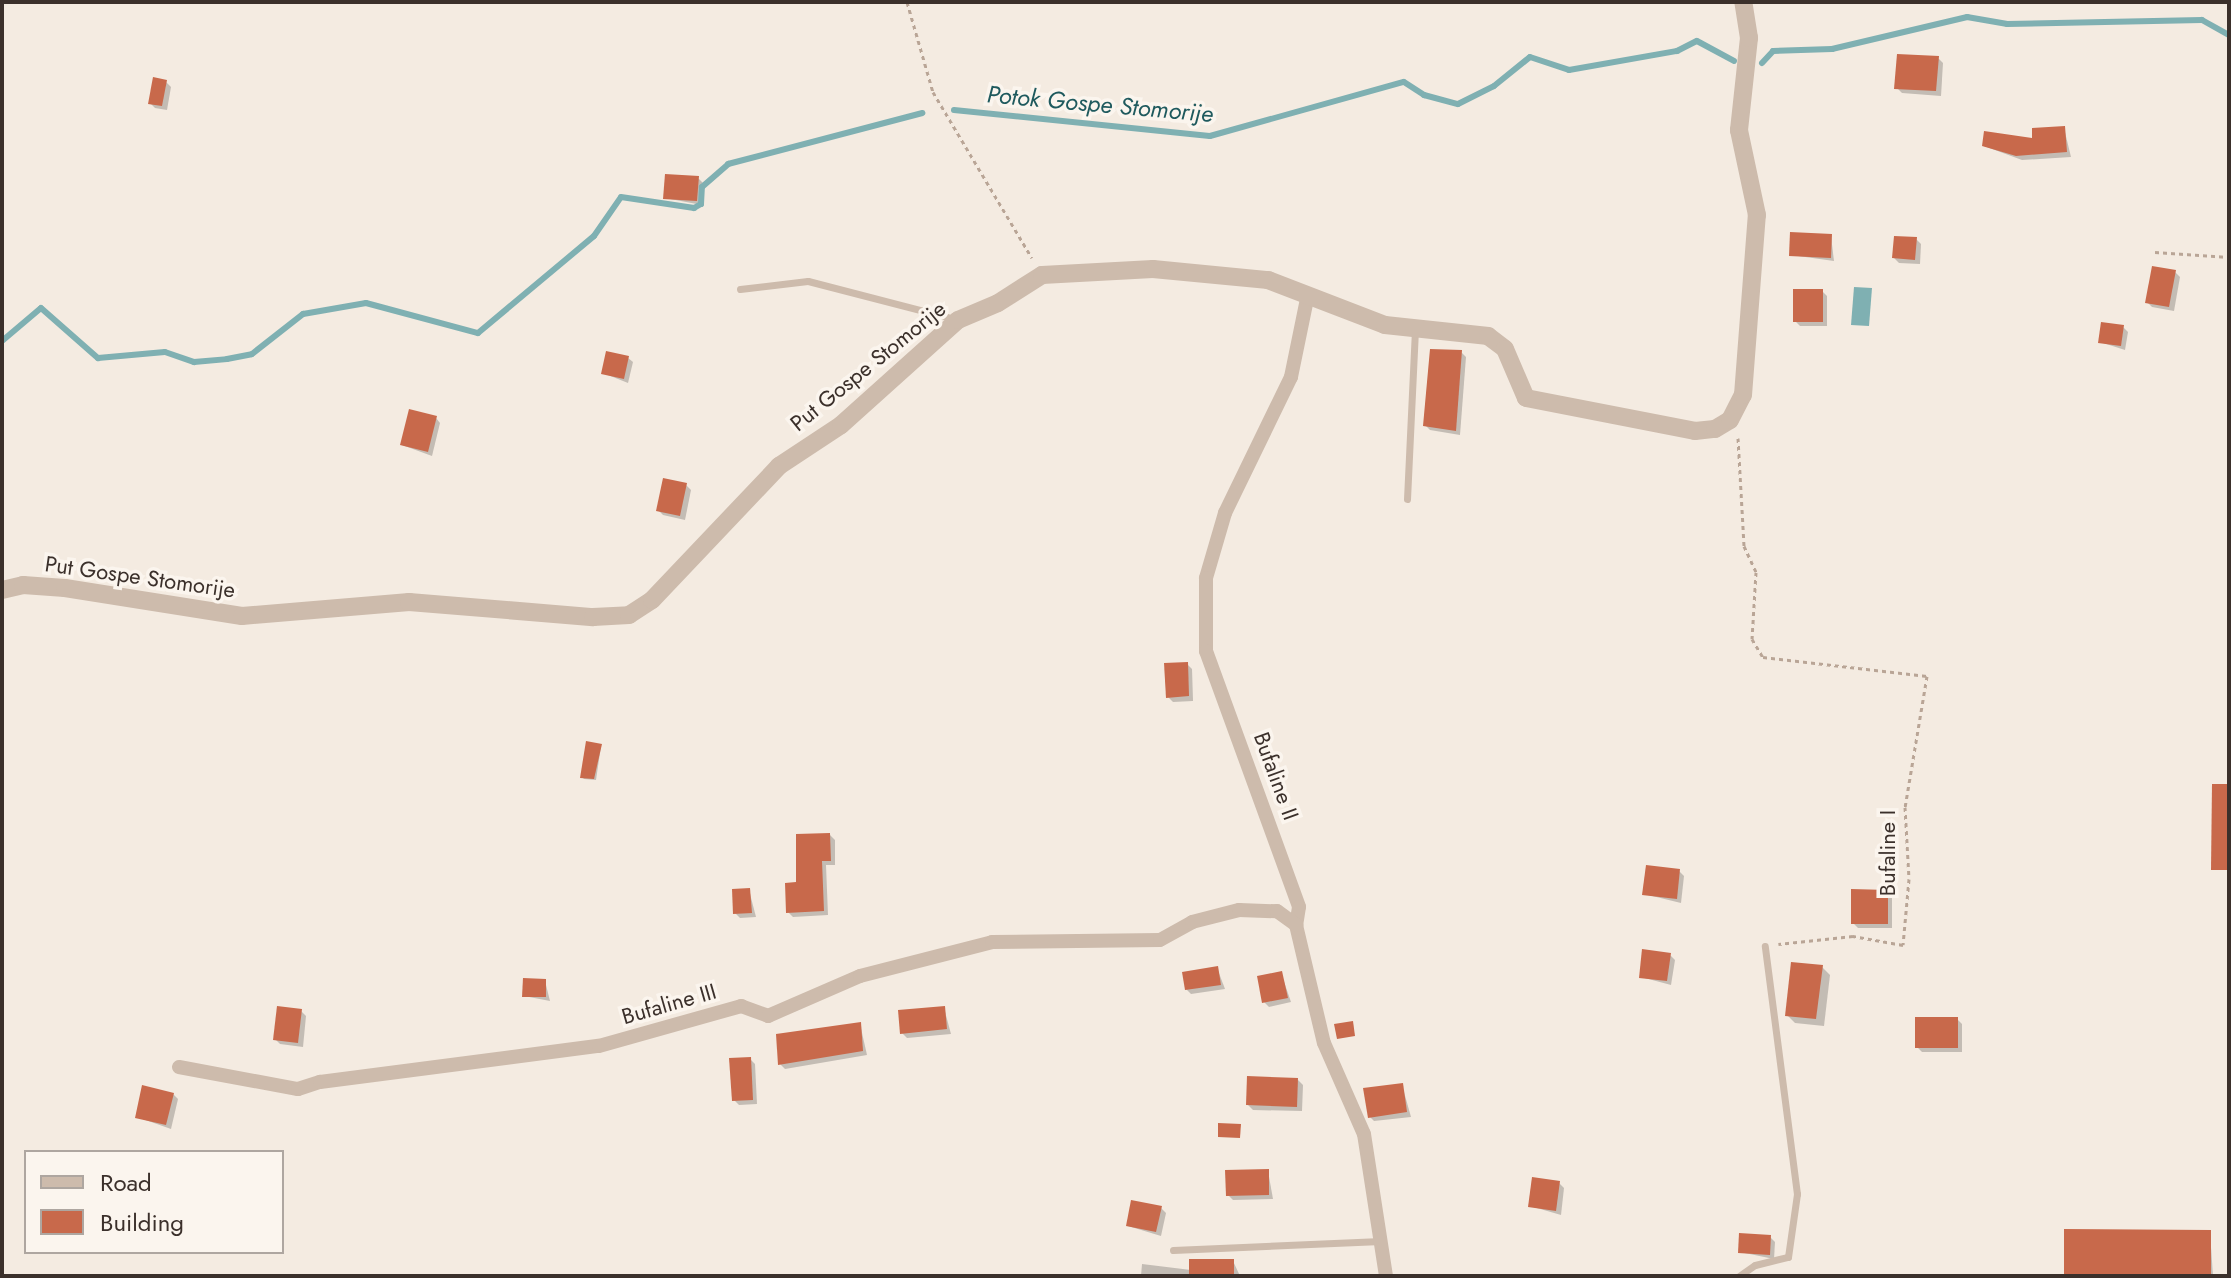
<!DOCTYPE html>
<style>
body{margin:0}
#map{position:relative;width:2231px;height:1278px;overflow:hidden;background:#f4ebe1;font-family:Jost,sans-serif}
div>[style]{position:absolute}
[style*='--x']{left:calc(var(--x)*1px);top:calc(var(--y)*1px);width:calc(var(--w)*1px);rotate:calc(var(--a)*1deg)}
.water>*{inset:0;background:#7fb0b2}
.shadow>*{inset:0;background:#0003}
.stream>*{height:6px;margin:-3px;padding:0 3px;transform-origin:3px;border-radius:3px;background:#7fb0b2}
.building>*{inset:0;background:#c8694b}
.path>*{height:3px;margin-top:-1.5px;transform-origin:0;background:repeating-linear-gradient(90deg,#b9a596 0 4px,transparent 0 8px)}
.service>*{height:7px;margin:-3.5px;padding:0 3.5px;transform-origin:3.5px;border-radius:3.5px;background:#cdbbac}
.minor>*{height:14px;margin:-7px;padding:0 7px;transform-origin:7px;border-radius:7px;background:#cdbbac}
.tertiary>*{height:18px;margin:-9px;padding:0 9px;transform-origin:9px;border-radius:9px;background:#cdbbac}
span{translate:-50% -50%;white-space:nowrap;text-align:center;line-height:1.15;-webkit-text-stroke:7px #fbf5ee;paint-order:stroke}
.street-label{font-size:22px;color:#3b302b}
.water-label{font-size:24px;color:#1f5a5e;font-style:italic}
.frame{position:absolute;inset:0;border:4px solid #3b302b;pointer-events:none}
.legend{position:absolute;left:24px;top:1150px;width:260px;height:104px;box-sizing:border-box;background:#fbf5ee;border:2px solid #aea6a0;margin:0;padding:10px 14px;list-style:none;font-size:24px;color:#3b302b}
.legend li{display:flex;align-items:center;gap:16px;height:40px}
.legend b{width:40px;border:2px solid #aea6a0}
</style>
<div id="map">
<div class="water">
<div style="clip-path:polygon(1854px 287px,1872px 288px,1869px 326px,1851px 325px)"></div>
</div>
<div class="shadow">
<div style="clip-path:polygon(1938px 58px,1943px 63px,1941px 96px,1902px 93px,1897px 88px)"></div>
<div style="clip-path:polygon(166px 82px,171px 87px,167px 110px,155px 108px,150px 103px)"></div>
<div style="clip-path:polygon(2064px 128px,2071px 157px,2022px 160px,1984px 146px,2035px 140px)"></div>
<div style="clip-path:polygon(698px 178px,703px 183px,702px 205px,665px 198px)"></div>
<div style="clip-path:polygon(1831px 236px,1834px 261px,1791px 255px)"></div>
<div style="clip-path:polygon(1916px 239px,1921px 244px,1920px 264px,1899px 263px,1894px 258px)"></div>
<div style="clip-path:polygon(2175px 272px,2180px 277px,2174px 311px,2152px 307px,2147px 302px)"></div>
<div style="clip-path:polygon(1822px 291px,1827px 296px,1827px 326px,1800px 326px,1795px 321px)"></div>
<div style="clip-path:polygon(2123px 327px,2128px 332px,2125px 350px,2100px 342px)"></div>
<div style="clip-path:polygon(1461px 352px,1466px 357px,1460px 435px,1430px 430px,1425px 425px)"></div>
<div style="clip-path:polygon(628px 358px,633px 362px,628px 383px,603px 373px)"></div>
<div style="clip-path:polygon(436px 418px,440px 423px,432px 456px,402px 445px)"></div>
<div style="clip-path:polygon(686px 485px,691px 490px,685px 520px,663px 515px,658px 510px)"></div>
<div style="clip-path:polygon(1187px 664px,1192px 669px,1193px 701px,1173px 702px,1168px 697px)"></div>
<div style="clip-path:polygon(601px 746px,596px 780px,584px 779px,582px 777px)"></div>
<div style="clip-path:polygon(830px 835px,835px 840px,835px 865px,826px 865px,828px 915px,793px 917px,788px 912px,798px 884px)"></div>
<div style="clip-path:polygon(1679px 871px,1684px 876px,1681px 903px,1644px 894px)"></div>
<div style="clip-path:polygon(749px 890px,756px 917px,740px 918px,735px 913px)"></div>
<div style="clip-path:polygon(1888px 892px,1892px 897px,1892px 928px,1858px 928px,1853px 923px)"></div>
<div style="clip-path:polygon(1670px 955px,1675px 960px,1671px 985px,1641px 977px)"></div>
<div style="clip-path:polygon(1822px 967px,1830px 975px,1824px 1026px,1795px 1023px,1787px 1015px)"></div>
<div style="clip-path:polygon(1217px 968px,1225px 989px,1191px 994px,1186px 989px)"></div>
<div style="clip-path:polygon(1281px 973px,1291px 1002px,1269px 1007px,1264px 1002px)"></div>
<div style="clip-path:polygon(545px 981px,550px 1001px,524px 996px)"></div>
<div style="clip-path:polygon(944px 1008px,951px 1034px,907px 1038px,902px 1033px)"></div>
<div style="clip-path:polygon(301px 1011px,306px 1016px,303px 1047px,280px 1044px,275px 1039px)"></div>
<div style="clip-path:polygon(1957px 1019px,1962px 1024px,1962px 1052px,1922px 1052px,1917px 1047px)"></div>
<div style="clip-path:polygon(860px 1024px,867px 1055px,785px 1069px,780px 1064px)"></div>
<div style="clip-path:polygon(750px 1059px,755px 1064px,757px 1104px,739px 1105px,734px 1100px)"></div>
<div style="clip-path:polygon(1298px 1080px,1303px 1085px,1302px 1111px,1253px 1110px,1248px 1105px)"></div>
<div style="clip-path:polygon(1402px 1085px,1411px 1117px,1374px 1121px,1369px 1116px)"></div>
<div style="clip-path:polygon(173px 1094px,178px 1099px,171px 1129px,137px 1117px)"></div>
<div style="clip-path:polygon(1268px 1171px,1273px 1199px,1233px 1200px,1228px 1195px)"></div>
<div style="clip-path:polygon(1559px 1183px,1564px 1188px,1561px 1215px,1530px 1206px)"></div>
<div style="clip-path:polygon(1161px 1208px,1166px 1213px,1161px 1236px,1128px 1226px)"></div>
<div style="clip-path:polygon(2210px 1232px,2213px 1276px,2067px 1276px)"></div>
<div style="clip-path:polygon(1770px 1237px,1775px 1242px,1774px 1259px,1740px 1252px)"></div>
<div style="clip-path:polygon(1233px 1261px,1240px 1276px,1141px 1276px,1142px 1264px,1191px 1270px)"></div>
</div>
<div class="stream">
<div style="--x:1762;--y:63;--w:16;--a:-47"></div>
<div style="--x:1773;--y:51;--w:59;--a:-1.9"></div>
<div style="--x:1832;--y:49;--w:139;--a:-13.3"></div>
<div style="--x:1967;--y:17;--w:41;--a:9.9"></div>
<div style="--x:2007;--y:24;--w:195;--a:-1.2"></div>
<div style="--x:2202;--y:20;--w:31;--a:29"></div>
<div style="--x:954;--y:110;--w:257;--a:5.8"></div>
<div style="--x:1210;--y:136;--w:201;--a:-15.6"></div>
<div style="--x:1404;--y:82;--w:24;--a:33"></div>
<div style="--x:1424;--y:95;--w:35;--a:15"></div>
<div style="--x:1458;--y:104;--w:40;--a:-26.6"></div>
<div style="--x:1494;--y:86;--w:46;--a:-38.9"></div>
<div style="--x:1530;--y:57;--w:41;--a:18.4"></div>
<div style="--x:1569;--y:70;--w:110;--a:-10"></div>
<div style="--x:1677;--y:51;--w:22;--a:-27"></div>
<div style="--x:1697;--y:41;--w:42;--a:28.4"></div>
<div style="--x:2;--y:341;--w:51;--a:-40.2"></div>
<div style="--x:41;--y:308;--w:76;--a:41.3"></div>
<div style="--x:98;--y:358;--w:67;--a:-5.1"></div>
<div style="--x:165;--y:352;--w:31;--a:19"></div>
<div style="--x:194;--y:362;--w:33;--a:-5"></div>
<div style="--x:227;--y:359;--w:25;--a:-11"></div>
<div style="--x:252;--y:354;--w:65;--a:-38.1"></div>
<div style="--x:303;--y:314;--w:64;--a:-9.9"></div>
<div style="--x:366;--y:303;--w:116;--a:15"></div>
<div style="--x:478;--y:333;--w:151;--a:-39.9"></div>
<div style="--x:594;--y:236;--w:47;--a:-55.3"></div>
<div style="--x:621;--y:197;--w:74;--a:8.6"></div>
<div style="--x:694;--y:208;--w:8;--a:-30"></div>
<div style="--x:701;--y:204;--w:17;--a:-87"></div>
<div style="--x:702;--y:187;--w:35;--a:-41"></div>
<div style="--x:728;--y:164;--w:201;--a:-14.7"></div>
</div>
<div class="building">
<div style="clip-path:polygon(1897px 54px,1939px 56px,1936px 91px,1894px 89px)"></div>
<div style="clip-path:polygon(153px 77px,167px 80px,162px 106px,148px 104px)"></div>
<div style="clip-path:polygon(2065px 126px,2067px 152px,2016px 156px,1982px 146px,1984px 131px,2032px 138px,2032px 128px)"></div>
<div style="clip-path:polygon(665px 174px,699px 176px,697px 201px,663px 199px)"></div>
<div style="clip-path:polygon(1790px 232px,1832px 234px,1831px 258px,1789px 256px)"></div>
<div style="clip-path:polygon(1894px 236px,1917px 237px,1915px 260px,1892px 258px)"></div>
<div style="clip-path:polygon(2152px 266px,2176px 270px,2169px 307px,2145px 303px)"></div>
<div style="clip-path:polygon(1793px 289px,1823px 289px,1823px 322px,1793px 322px)"></div>
<div style="clip-path:polygon(2101px 322px,2124px 325px,2121px 346px,2098px 343px)"></div>
<div style="clip-path:polygon(1430px 349px,1462px 350px,1456px 431px,1423px 426px)"></div>
<div style="clip-path:polygon(606px 351px,629px 356px,624px 379px,601px 374px)"></div>
<div style="clip-path:polygon(409px 409px,437px 416px,428px 452px,400px 445px)"></div>
<div style="clip-path:polygon(663px 478px,687px 483px,680px 516px,656px 511px)"></div>
<div style="clip-path:polygon(1188px 662px,1189px 696px,1166px 698px,1164px 663px)"></div>
<div style="clip-path:polygon(586px 741px,602px 744px,594px 779px,580px 778px)"></div>
<div style="clip-path:polygon(2212px 784px,2229px 784px,2229px 870px,2211px 870px)"></div>
<div style="clip-path:polygon(830px 833px,831px 861px,822px 861px,824px 911px,786px 913px,785px 883px,796px 882px,796px 834px)"></div>
<div style="clip-path:polygon(1646px 865px,1680px 869px,1677px 899px,1642px 895px)"></div>
<div style="clip-path:polygon(750px 888px,752px 913px,733px 914px,732px 889px)"></div>
<div style="clip-path:polygon(1851px 889px,1888px 890px,1888px 924px,1851px 924px)"></div>
<div style="clip-path:polygon(1642px 949px,1671px 953px,1667px 981px,1639px 978px)"></div>
<div style="clip-path:polygon(1791px 962px,1823px 965px,1816px 1019px,1785px 1016px)"></div>
<div style="clip-path:polygon(1218px 966px,1221px 985px,1185px 990px,1182px 972px)"></div>
<div style="clip-path:polygon(1282px 971px,1288px 998px,1262px 1003px,1257px 976px)"></div>
<div style="clip-path:polygon(523px 978px,546px 979px,546px 997px,522px 997px)"></div>
<div style="clip-path:polygon(277px 1006px,302px 1009px,298px 1043px,273px 1040px)"></div>
<div style="clip-path:polygon(945px 1006px,947px 1029px,900px 1034px,898px 1010px)"></div>
<div style="clip-path:polygon(1915px 1017px,1958px 1017px,1958px 1048px,1915px 1048px)"></div>
<div style="clip-path:polygon(1353px 1021px,1355px 1036px,1337px 1039px,1334px 1024px)"></div>
<div style="clip-path:polygon(861px 1022px,863px 1051px,778px 1065px,776px 1034px)"></div>
<div style="clip-path:polygon(751px 1057px,753px 1100px,732px 1101px,729px 1058px)"></div>
<div style="clip-path:polygon(1247px 1076px,1298px 1078px,1297px 1107px,1246px 1105px)"></div>
<div style="clip-path:polygon(1403px 1083px,1407px 1112px,1368px 1118px,1363px 1088px)"></div>
<div style="clip-path:polygon(142px 1085px,174px 1093px,166px 1125px,135px 1118px)"></div>
<div style="clip-path:polygon(1218px 1123px,1241px 1124px,1240px 1138px,1218px 1137px)"></div>
<div style="clip-path:polygon(1269px 1169px,1269px 1195px,1226px 1196px,1225px 1170px)"></div>
<div style="clip-path:polygon(1532px 1177px,1560px 1181px,1556px 1211px,1528px 1207px)"></div>
<div style="clip-path:polygon(1131px 1200px,1162px 1206px,1156px 1232px,1126px 1226px)"></div>
<div style="clip-path:polygon(2064px 1229px,2211px 1230px,2211px 1276px,2064px 1276px)"></div>
<div style="clip-path:polygon(1739px 1233px,1771px 1235px,1770px 1255px,1738px 1253px)"></div>
<div style="clip-path:polygon(1189px 1259px,1234px 1259px,1234px 1276px,1189px 1276px)"></div>
</div>
<div class="path">
<div style="--x:907;--y:2;--w:94;--a:73.9"></div>
<div style="--x:933;--y:92;--w:193;--a:59.2"></div>
<div style="--x:2155;--y:252;--w:74;--a:3.9"></div>
<div style="--x:1738;--y:438;--w:108;--a:86.8"></div>
<div style="--x:1744;--y:546;--w:29;--a:65"></div>
<div style="--x:1756;--y:572;--w:67;--a:93.4"></div>
<div style="--x:1752;--y:639;--w:21;--a:59"></div>
<div style="--x:1763;--y:657;--w:165;--a:6.6"></div>
<div style="--x:1927;--y:676;--w:133;--a:99.5"></div>
<div style="--x:1905;--y:807;--w:72;--a:86.8"></div>
<div style="--x:1909;--y:879;--w:66;--a:95.2"></div>
<div style="--x:1903;--y:945;--w:51;--a:-169.8"></div>
<div style="--x:1853;--y:936;--w:75;--a:173.9"></div>
</div>
<div class="service">
<div style="--x:740;--y:289;--w:68;--a:-6.7"></div>
<div style="--x:808;--y:281;--w:152;--a:14.5"></div>
<div style="--x:1407;--y:499;--w:169;--a:-87.3"></div>
<div style="--x:1173;--y:1250;--w:208;--a:-2.5"></div>
<div style="--x:1739;--y:1276;--w:19;--a:-35"></div>
<div style="--x:1755;--y:1265;--w:34;--a:-14"></div>
<div style="--x:1788;--y:1257;--w:64;--a:-81.9"></div>
<div style="--x:1797;--y:1194;--w:250;--a:-97.4"></div>
</div>
<div class="minor">
<div style="--x:1307;--y:299;--w:80;--a:101.6"></div>
<div style="--x:1291;--y:377;--w:151;--a:115.9"></div>
<div style="--x:1225;--y:513;--w:68;--a:106.3"></div>
<div style="--x:1206;--y:578;--w:73;--a:90"></div>
<div style="--x:1206;--y:651;--w:272;--a:70"></div>
<div style="--x:1299;--y:907;--w:18;--a:99"></div>
<div style="--x:1296;--y:925;--w:121;--a:76.7"></div>
<div style="--x:1324;--y:1043;--w:99;--a:66.3"></div>
<div style="--x:1364;--y:1134;--w:144;--a:81.2"></div>
<div style="--x:179;--y:1067;--w:121;--a:10.5"></div>
<div style="--x:298;--y:1089;--w:23;--a:-18"></div>
<div style="--x:320;--y:1082;--w:281;--a:-7.4"></div>
<div style="--x:599;--y:1046;--w:148;--a:-15.7"></div>
<div style="--x:741;--y:1006;--w:29;--a:20"></div>
<div style="--x:768;--y:1016;--w:100;--a:-23.5"></div>
<div style="--x:860;--y:976;--w:136;--a:-14.4"></div>
<div style="--x:992;--y:942;--w:168;--a:-0.7"></div>
<div style="--x:1160;--y:940;--w:37;--a:-29"></div>
<div style="--x:1192;--y:922;--w:49;--a:-14.3"></div>
<div style="--x:1239;--y:910;--w:38;--a:2"></div>
<div style="--x:1277;--y:911;--w:24;--a:36"></div>
</div>
<div class="tertiary">
<div style="--x:2;--y:590;--w:22;--a:-13"></div>
<div style="--x:23;--y:585;--w:42;--a:4.1"></div>
<div style="--x:65;--y:588;--w:179;--a:9"></div>
<div style="--x:242;--y:616;--w:168;--a:-4.8"></div>
<div style="--x:409;--y:602;--w:185;--a:4.7"></div>
<div style="--x:593;--y:617;--w:36;--a:-3"></div>
<div style="--x:629;--y:615;--w:27;--a:-33"></div>
<div style="--x:652;--y:600;--w:185;--a:-46.5"></div>
<div style="--x:779;--y:466;--w:74;--a:-33.5"></div>
<div style="--x:841;--y:425;--w:157;--a:-41.9"></div>
<div style="--x:958;--y:320;--w:43;--a:-23"></div>
<div style="--x:998;--y:303;--w:52;--a:-32.5"></div>
<div style="--x:1042;--y:275;--w:111;--a:-3.1"></div>
<div style="--x:1153;--y:269;--w:116;--a:5.5"></div>
<div style="--x:1268;--y:280;--w:125;--a:21"></div>
<div style="--x:1385;--y:325;--w:104;--a:6.1"></div>
<div style="--x:1488;--y:336;--w:21;--a:37"></div>
<div style="--x:1505;--y:349;--w:53;--a:66.8"></div>
<div style="--x:1526;--y:398;--w:172;--a:11"></div>
<div style="--x:1695;--y:431;--w:20;--a:-6"></div>
<div style="--x:1715;--y:429;--w:17;--a:-31"></div>
<div style="--x:1730;--y:420;--w:28;--a:-63"></div>
<div style="--x:1743;--y:395;--w:181;--a:-85.6"></div>
<div style="--x:1757;--y:215;--w:87;--a:-102"></div>
<div style="--x:1739;--y:130;--w:93;--a:-83.8"></div>
<div style="--x:1749;--y:38;--w:36;--a:-99"></div>
</div>
<div class="street-label">
<span style="left:868px;top:366px;rotate:-39deg">Put Gospe Stomorije</span>
<span style="left:140px;top:577px;rotate:8deg">Put Gospe Stomorije</span>
<span style="left:1276px;top:776px;rotate:70deg">Bufaline II</span>
<span style="left:1888px;top:853px;rotate:-90deg">Bufaline I</span>
<span style="left:669px;top:1004px;rotate:-16deg">Bufaline III</span>
</div>
<div class="water-label">
<span style="left:1100px;top:104px;rotate:5deg">Potok Gospe Stomorije</span>
</div>
<div class="frame"></div>
<ul class="legend">
<li><b style="height:10px;background:#cdbbac"></b>Road</li>
<li><b style="height:22px;background:#c8694b"></b>Building</li>
</ul>
</div>
